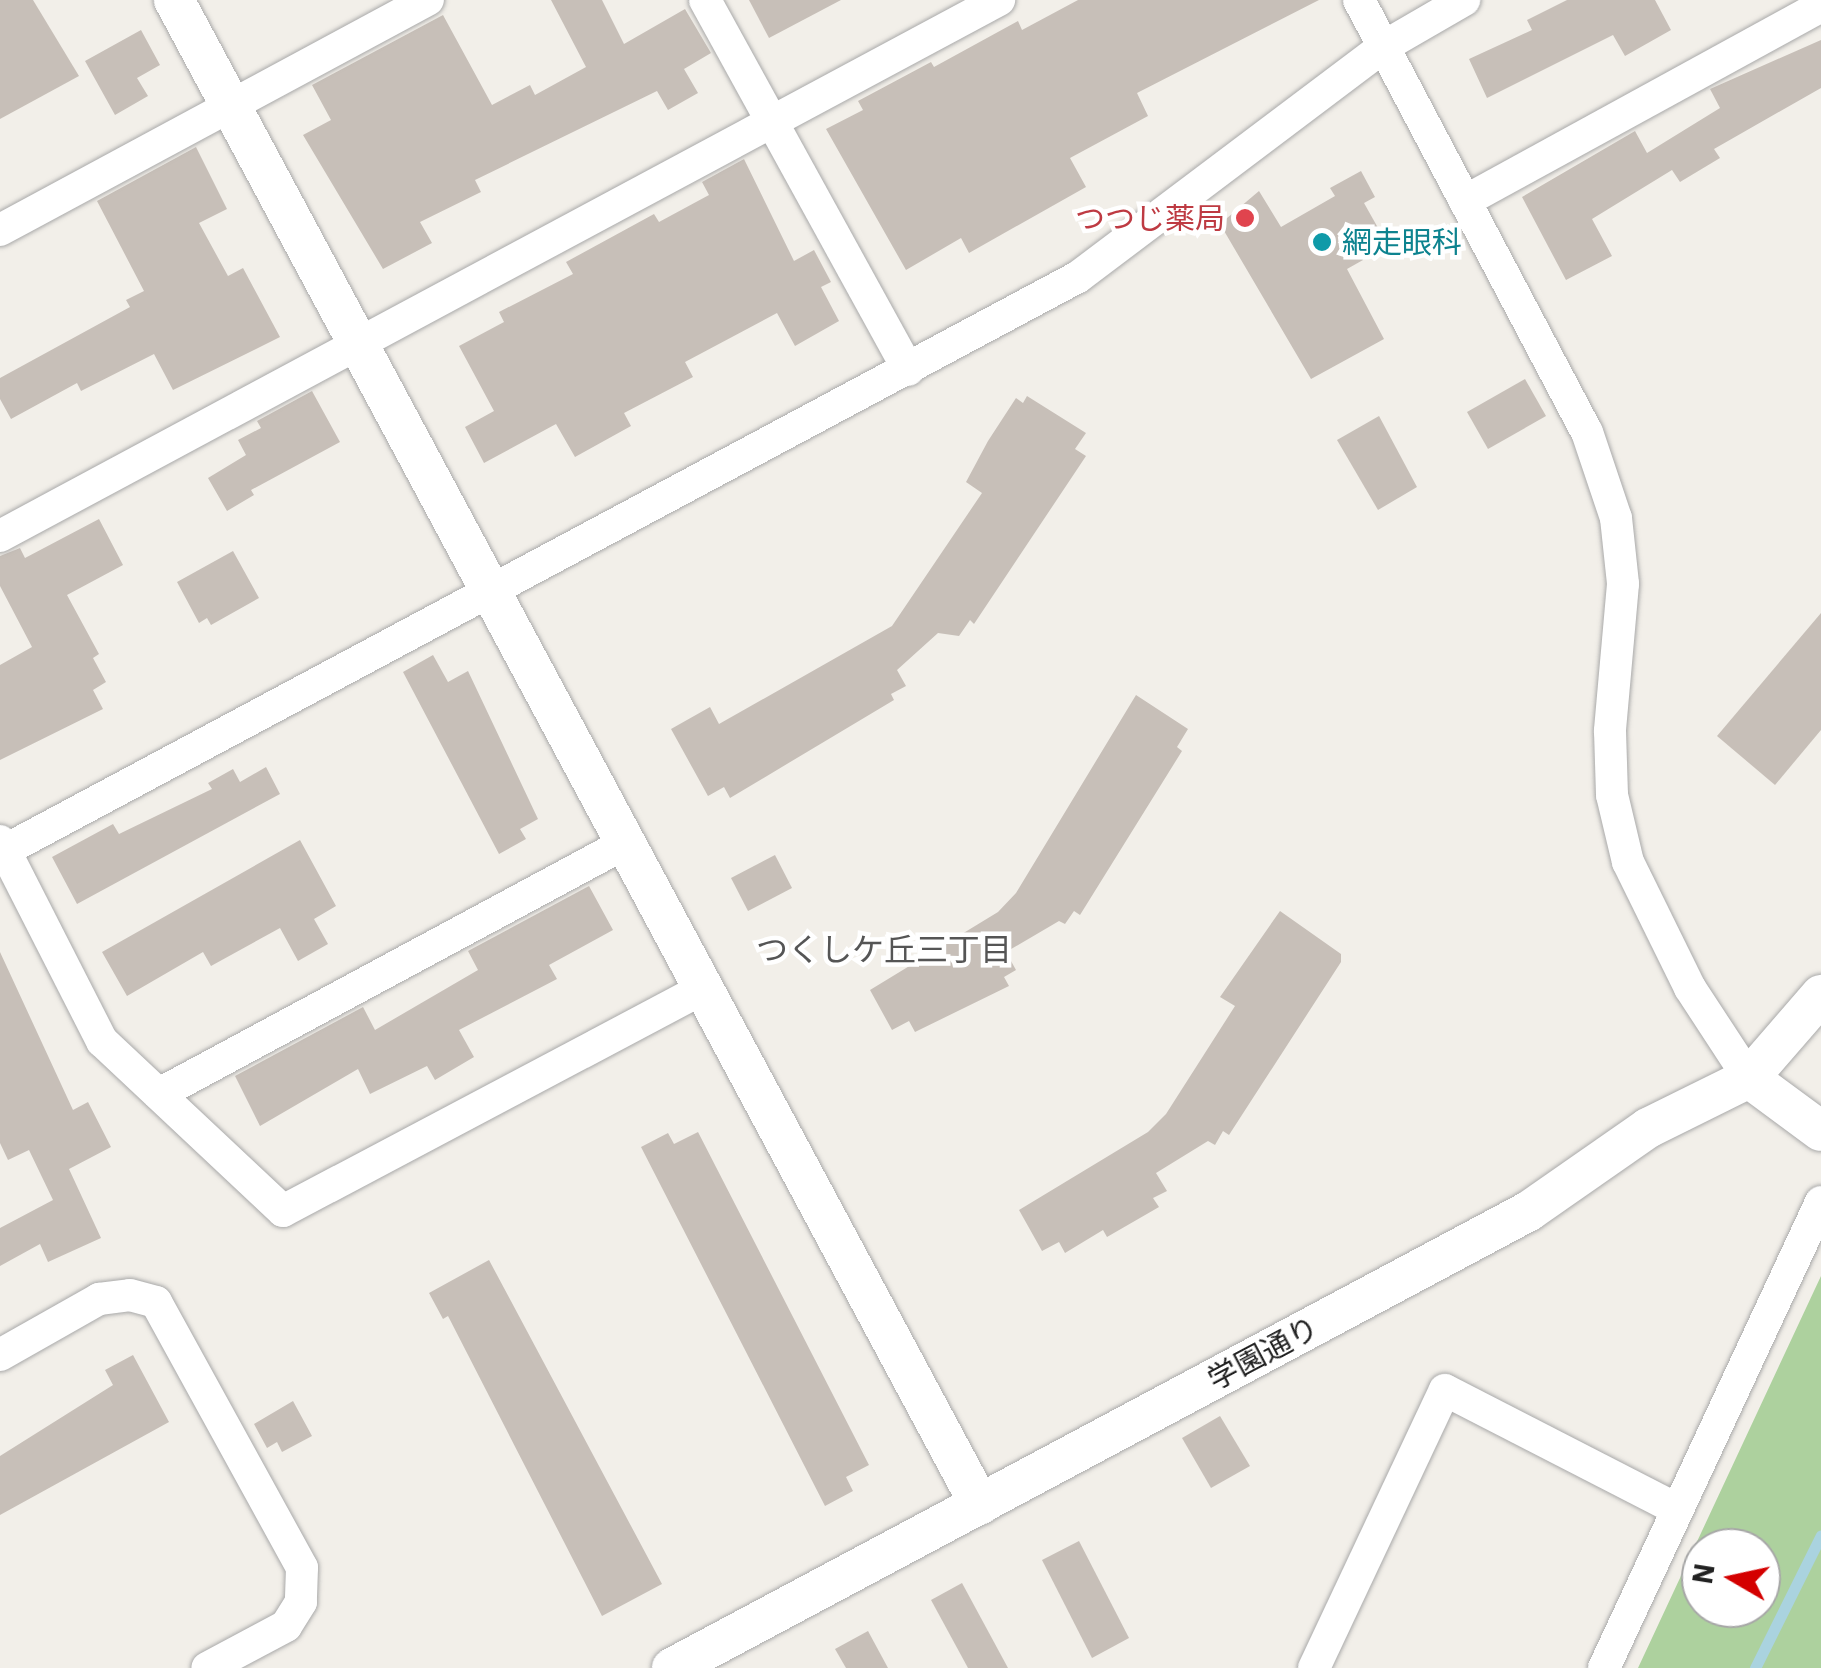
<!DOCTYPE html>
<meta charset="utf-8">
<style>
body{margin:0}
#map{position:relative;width:1821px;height:1668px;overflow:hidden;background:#f2efe9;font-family:"IBM Plex Sans","Noto Sans JP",sans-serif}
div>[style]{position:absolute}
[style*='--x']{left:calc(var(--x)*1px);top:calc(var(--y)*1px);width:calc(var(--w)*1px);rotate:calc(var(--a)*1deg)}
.forest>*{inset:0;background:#add19e}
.stream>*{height:11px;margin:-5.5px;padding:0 5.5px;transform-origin:5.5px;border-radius:5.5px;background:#aad3df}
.building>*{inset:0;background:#c7bfb8}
.roads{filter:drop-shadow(0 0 2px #a9a9a9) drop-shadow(0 0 2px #a9a9a9)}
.minor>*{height:32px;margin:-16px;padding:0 16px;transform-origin:16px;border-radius:16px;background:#fff}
.tertiary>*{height:40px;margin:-20px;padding:0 20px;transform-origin:20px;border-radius:20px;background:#fff}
.dots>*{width:28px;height:28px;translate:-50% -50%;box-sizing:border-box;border:5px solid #fff;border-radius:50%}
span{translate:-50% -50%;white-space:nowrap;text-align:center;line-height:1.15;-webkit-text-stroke:9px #fff;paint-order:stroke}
.health-label{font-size:30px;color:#be3a42}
.right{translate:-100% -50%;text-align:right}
.culture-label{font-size:30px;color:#0d838f}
.left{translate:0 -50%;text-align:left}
.street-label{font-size:30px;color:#222}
.neighbourhood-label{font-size:32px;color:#555}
.north{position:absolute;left:1681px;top:1528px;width:100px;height:100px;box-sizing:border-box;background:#fff;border:2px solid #a7a7a7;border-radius:50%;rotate:279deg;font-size:28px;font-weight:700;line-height:40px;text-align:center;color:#222}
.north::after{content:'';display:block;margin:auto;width:35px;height:45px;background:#d40000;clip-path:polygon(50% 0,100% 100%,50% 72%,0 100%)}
</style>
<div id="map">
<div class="forest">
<div style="clip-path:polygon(evenodd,1821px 1276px,1821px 1668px,1638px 1668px,1821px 1276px,1701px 1548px,1761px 1548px,1761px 1608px,1701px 1608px,1701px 1548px)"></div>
</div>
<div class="stream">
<div style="--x:1755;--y:1668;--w:148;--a:-63.6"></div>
</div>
<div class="building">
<div style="clip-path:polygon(0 0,33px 0,79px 76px,0 119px)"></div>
<div style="clip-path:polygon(551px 0,602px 0,624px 44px,685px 9px,711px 53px,684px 69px,698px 93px,668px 110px,657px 91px,475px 180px,481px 192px,420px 222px,432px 243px,383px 269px,303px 135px,331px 120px,312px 85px,443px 15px,492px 105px,530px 85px,535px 95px,586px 67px)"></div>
<div style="clip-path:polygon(749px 0,841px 0,769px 38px)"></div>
<div style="clip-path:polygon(1078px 0,1319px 0,1137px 93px,1148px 116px,1070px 158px,1086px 187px,969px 253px,961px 238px,906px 270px,826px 129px,863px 110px,858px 101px,931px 62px,934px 67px,1018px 21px,1022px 30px)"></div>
<div style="clip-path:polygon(1567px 0,1655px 0,1671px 30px,1625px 56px,1613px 35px,1487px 98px,1469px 59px,1532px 30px,1527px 20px)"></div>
<div style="clip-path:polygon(141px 30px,160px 65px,137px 78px,148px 96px,115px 115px,85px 61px)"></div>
<div style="clip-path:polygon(1821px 40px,1821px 88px,1714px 149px,1720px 158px,1680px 182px,1672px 170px,1592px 219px,1612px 256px,1566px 280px,1522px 197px,1635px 131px,1647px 153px,1720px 108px,1710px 89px)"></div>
<div style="clip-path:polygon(196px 147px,227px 209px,199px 223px,228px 276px,243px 268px,280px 337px,173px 390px,154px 354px,81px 391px,77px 383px,11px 419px,0 399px,0 378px,130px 307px,126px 300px,144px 291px,97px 201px)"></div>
<div style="clip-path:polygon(744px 159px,794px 261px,814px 250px,831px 282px,821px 287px,839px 321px,795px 346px,777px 313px,685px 362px,693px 377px,624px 413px,631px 426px,575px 457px,556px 424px,484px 463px,465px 427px,494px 411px,459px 346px,504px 322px,499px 312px,573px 274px,566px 262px,654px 214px,659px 222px,709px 195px,702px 182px)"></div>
<div style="clip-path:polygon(1361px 171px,1375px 197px,1364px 203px,1382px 235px,1357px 249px,1363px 260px,1347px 269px,1384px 339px,1311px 379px,1220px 224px,1259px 191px,1281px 227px,1335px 196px,1330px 188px)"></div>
<div style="clip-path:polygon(1525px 379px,1546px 416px,1488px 449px,1467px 412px)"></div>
<div style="clip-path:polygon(312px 391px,340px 442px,251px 490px,254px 495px,227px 511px,208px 478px,246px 455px,238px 440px,261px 428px,257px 421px)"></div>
<div style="clip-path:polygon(1027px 396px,1086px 433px,1075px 449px,1086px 456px,974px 624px,970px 620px,959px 636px,938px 633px,897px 670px,906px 686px,891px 694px,894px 700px,730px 798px,724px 787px,708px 796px,671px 729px,710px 707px,719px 724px,892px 626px,982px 493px,966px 482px,988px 441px,1016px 398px,1023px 403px)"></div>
<div style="clip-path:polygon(1379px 416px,1417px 487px,1378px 510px,1337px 440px)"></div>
<div style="clip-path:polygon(99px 519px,123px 565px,67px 595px,99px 654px,93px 658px,106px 682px,93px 690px,103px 709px,0 760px,0 665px,32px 647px,0 586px,0 556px,20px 548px,25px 558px)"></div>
<div style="clip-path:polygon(233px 551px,259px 598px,211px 625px,207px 618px,199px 623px,177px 582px)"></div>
<div style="clip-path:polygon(1821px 613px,1821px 730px,1775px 785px,1717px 736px)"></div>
<div style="clip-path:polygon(433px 655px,448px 682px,468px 671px,538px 819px,520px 829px,526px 839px,499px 854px,403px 672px)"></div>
<div style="clip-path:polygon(1136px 695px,1188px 729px,1177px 747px,1182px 751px,1080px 915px,1074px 911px,1065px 924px,1059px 921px,1006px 952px,1016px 970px,1004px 977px,1009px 986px,915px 1032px,909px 1021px,892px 1030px,870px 990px,998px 912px,1016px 893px)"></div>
<div style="clip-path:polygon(266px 767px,280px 794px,77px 904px,52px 857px,113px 824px,119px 834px,212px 789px,208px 783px,233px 769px,240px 782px)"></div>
<div style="clip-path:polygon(300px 840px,336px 906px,314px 919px,328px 944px,298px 961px,280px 928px,211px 966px,203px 952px,127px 996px,102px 952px)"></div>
<div style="clip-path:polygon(775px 855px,792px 888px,748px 911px,731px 878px)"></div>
<div style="clip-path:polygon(589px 886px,613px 930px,549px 965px,557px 979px,459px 1030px,474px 1057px,435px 1080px,427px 1066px,370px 1094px,358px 1069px,260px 1126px,235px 1076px,363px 1007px,375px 1030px,478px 970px,468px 951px)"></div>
<div style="clip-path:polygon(1280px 911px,1341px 954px,1341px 962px,1229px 1135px,1223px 1131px,1215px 1145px,1208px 1141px,1156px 1173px,1167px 1191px,1153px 1198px,1159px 1207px,1107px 1237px,1103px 1230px,1065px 1253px,1059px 1242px,1042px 1251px,1019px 1210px,1148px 1132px,1166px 1114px,1235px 1006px,1220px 997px)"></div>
<div style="clip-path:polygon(0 952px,73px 1110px,88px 1102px,111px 1147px,69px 1169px,101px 1238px,48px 1262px,40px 1244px,0 1266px,0 1228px,53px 1200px,29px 1150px,8px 1160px,0 1143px)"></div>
<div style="clip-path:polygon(698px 1132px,869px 1465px,846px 1477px,853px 1491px,825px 1506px,641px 1147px,668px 1133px,674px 1144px)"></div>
<div style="clip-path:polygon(489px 1260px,662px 1584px,602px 1616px,448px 1316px,443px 1319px,429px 1293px)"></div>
<div style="clip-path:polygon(133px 1355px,169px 1422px,0 1515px,0 1456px,113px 1385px,105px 1370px)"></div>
<div style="clip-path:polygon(293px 1401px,312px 1436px,282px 1452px,277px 1442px,267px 1448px,254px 1424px)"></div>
<div style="clip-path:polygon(1220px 1416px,1250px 1466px,1211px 1488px,1182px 1438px)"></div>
<div style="clip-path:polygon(1079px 1541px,1129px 1638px,1092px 1658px,1042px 1560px)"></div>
<div style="clip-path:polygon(962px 1583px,1008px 1668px,968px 1668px,931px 1600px)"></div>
<div style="clip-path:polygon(868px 1631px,888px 1668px,846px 1668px,835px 1649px)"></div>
</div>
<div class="roads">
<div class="minor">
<div style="--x:705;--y:0;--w:422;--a:61.2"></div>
<div style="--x:1359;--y:0;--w:488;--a:62.2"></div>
<div style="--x:1587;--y:432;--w:91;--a:71.4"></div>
<div style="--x:1616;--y:518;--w:66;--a:83.9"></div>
<div style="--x:1623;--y:584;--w:148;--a:95.1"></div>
<div style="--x:1610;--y:731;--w:64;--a:88.2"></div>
<div style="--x:1612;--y:795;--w:69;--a:76.6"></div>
<div style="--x:1628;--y:862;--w:140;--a:63.8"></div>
<div style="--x:1690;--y:988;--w:108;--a:56.8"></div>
<div style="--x:1465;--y:201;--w:406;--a:-28.7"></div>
<div style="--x:0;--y:230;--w:486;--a:-28.3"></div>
<div style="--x:0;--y:536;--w:1134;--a:-28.22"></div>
<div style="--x:0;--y:841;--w:225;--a:63"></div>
<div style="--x:102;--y:1041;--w:248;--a:43.2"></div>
<div style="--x:283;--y:1211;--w:473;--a:-27.9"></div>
<div style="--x:0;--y:853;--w:1222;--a:-28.12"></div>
<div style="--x:1078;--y:277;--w:382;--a:-37"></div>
<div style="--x:1383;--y:47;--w:94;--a:-30.1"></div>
<div style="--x:159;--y:1094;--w:526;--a:-28.27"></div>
<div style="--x:0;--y:1355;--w:114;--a:-29.5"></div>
<div style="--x:99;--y:1299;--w:31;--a:-7"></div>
<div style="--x:130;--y:1295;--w:27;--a:15"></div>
<div style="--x:156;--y:1302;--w:303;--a:61.2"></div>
<div style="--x:302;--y:1568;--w:34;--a:92"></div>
<div style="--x:301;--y:1602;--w:28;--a:122"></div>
<div style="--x:286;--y:1626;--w:89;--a:152"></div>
<div style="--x:1314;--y:1668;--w:307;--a:-64.8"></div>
<div style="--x:1445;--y:1390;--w:259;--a:27.2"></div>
<div style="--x:1604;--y:1668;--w:514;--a:-65.03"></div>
</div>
<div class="tertiary">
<div style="--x:174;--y:0;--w:1707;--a:61.83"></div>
<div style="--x:1749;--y:1078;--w:89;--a:36.4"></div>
<div style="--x:672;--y:1668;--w:971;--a:-28.07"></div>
<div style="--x:1529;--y:1211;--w:145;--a:-34.9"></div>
<div style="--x:1648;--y:1128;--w:113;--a:-26.3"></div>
<div style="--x:1749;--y:1078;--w:110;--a:-49.1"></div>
</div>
</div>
<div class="dots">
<div style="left:1245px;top:218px;background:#e0444e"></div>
<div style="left:1322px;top:242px;background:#0f9aa8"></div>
</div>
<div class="health-label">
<span class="right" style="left:1225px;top:218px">つつじ薬局</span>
</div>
<div class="culture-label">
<span class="left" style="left:1342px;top:242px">網走眼科</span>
</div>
<div class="street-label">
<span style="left:1263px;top:1353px;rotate:-28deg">学園通り</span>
</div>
<div class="neighbourhood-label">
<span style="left:884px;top:949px">つくしケ丘三丁目</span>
</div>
<div class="north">N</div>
</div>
